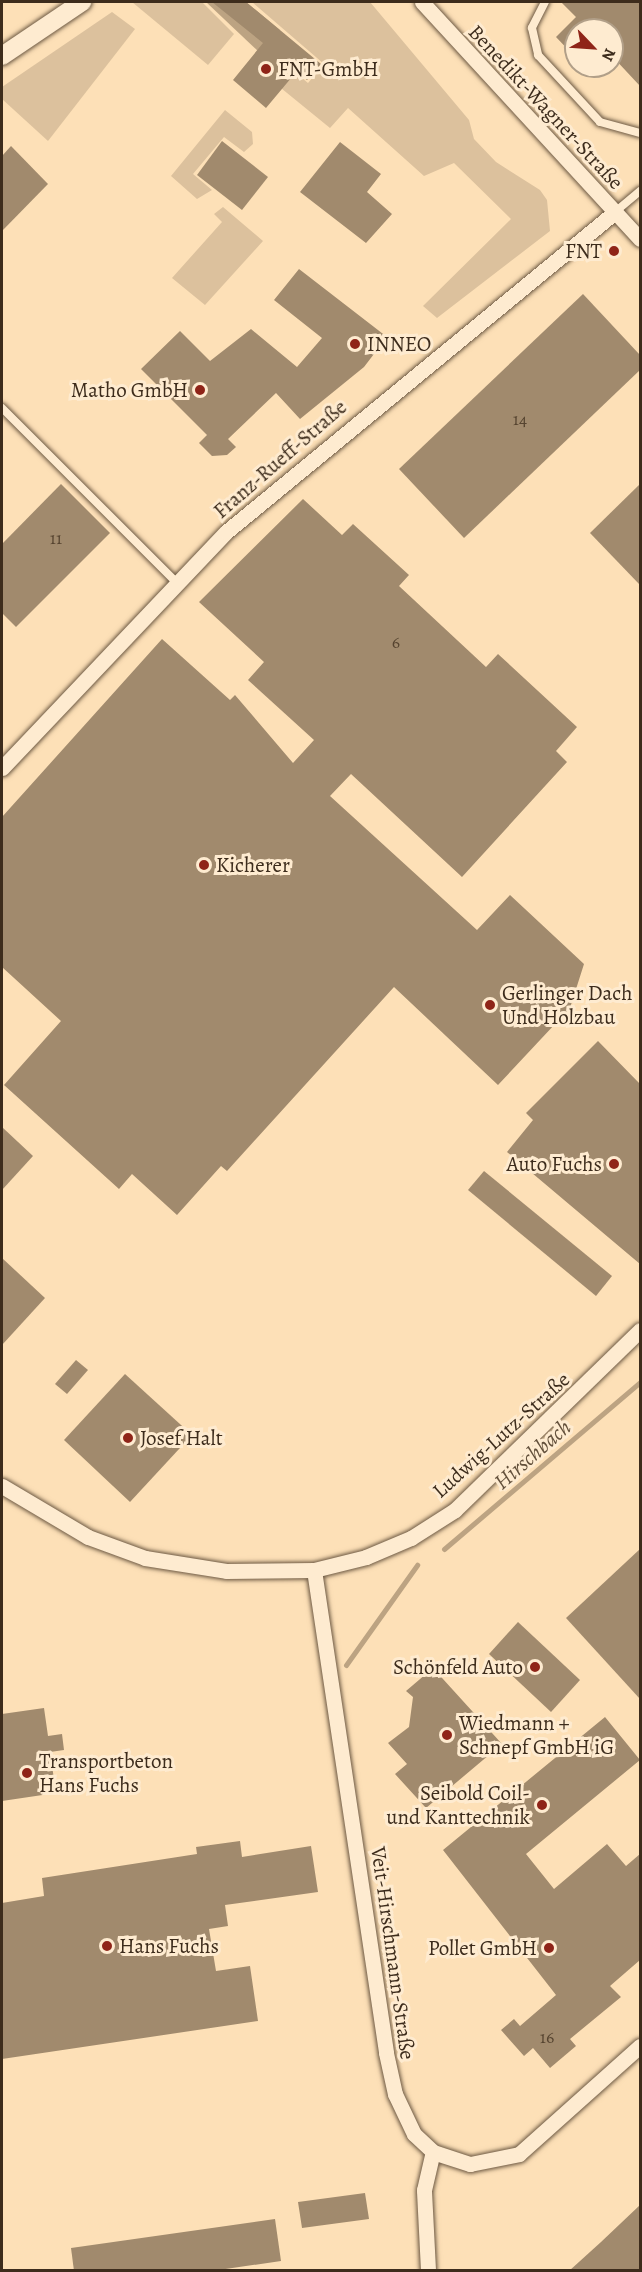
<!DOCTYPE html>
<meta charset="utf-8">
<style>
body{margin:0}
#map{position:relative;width:642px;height:2272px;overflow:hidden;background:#fde0b7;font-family:Alegreya,serif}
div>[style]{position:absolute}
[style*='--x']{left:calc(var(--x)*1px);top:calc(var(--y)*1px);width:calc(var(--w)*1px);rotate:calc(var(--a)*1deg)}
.green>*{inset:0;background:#dcc19d}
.water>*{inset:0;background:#bca382}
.stream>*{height:5px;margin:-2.5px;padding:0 2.5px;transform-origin:2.5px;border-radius:2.5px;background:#bca382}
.building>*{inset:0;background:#a18a6d}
.roads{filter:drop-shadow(0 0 2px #6d5943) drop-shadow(0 0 2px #6d5943)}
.service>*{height:8px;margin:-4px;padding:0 4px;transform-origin:4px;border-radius:4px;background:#feebd0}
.minor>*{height:15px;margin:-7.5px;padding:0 7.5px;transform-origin:7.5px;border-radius:7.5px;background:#feebd0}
.tertiary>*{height:18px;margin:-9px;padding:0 9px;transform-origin:9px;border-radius:9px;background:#feebd0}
.dots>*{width:16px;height:16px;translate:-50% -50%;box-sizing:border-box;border:3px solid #feebd0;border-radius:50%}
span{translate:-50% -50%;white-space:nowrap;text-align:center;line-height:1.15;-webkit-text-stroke:6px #feebd0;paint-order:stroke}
.number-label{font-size:18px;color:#564430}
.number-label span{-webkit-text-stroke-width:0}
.poi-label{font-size:21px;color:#3d2c1c}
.left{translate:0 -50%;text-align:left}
.right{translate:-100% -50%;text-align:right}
.street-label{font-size:21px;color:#3d2c1c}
.water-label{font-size:22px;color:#63503b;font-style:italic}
.frame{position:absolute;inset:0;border:3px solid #3d2c1c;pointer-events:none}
.north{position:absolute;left:564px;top:18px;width:60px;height:60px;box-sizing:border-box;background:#feebd0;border:2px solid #b19f88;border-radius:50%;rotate:115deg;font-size:16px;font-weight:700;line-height:24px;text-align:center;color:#3d2c1c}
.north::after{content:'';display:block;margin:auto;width:21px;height:27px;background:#8f2418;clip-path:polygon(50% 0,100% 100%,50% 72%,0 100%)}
</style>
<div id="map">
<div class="green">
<div style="clip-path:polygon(132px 2px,202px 2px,234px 34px,208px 65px)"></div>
<div style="clip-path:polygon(252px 2px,370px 2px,469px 120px,474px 139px,496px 162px,540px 190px,547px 200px,550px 231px,437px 318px,423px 306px,511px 219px,454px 163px,424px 176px,348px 108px,330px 128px,276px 84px,290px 68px,308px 83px,324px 64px)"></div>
<div style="clip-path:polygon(112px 12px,135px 29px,48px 141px,2px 99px,2px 87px)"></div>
<div style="clip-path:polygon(225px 110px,252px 132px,253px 144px,244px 152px,224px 137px,193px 174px,212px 190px,197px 199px,171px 176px)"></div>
<div style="clip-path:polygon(223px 207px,263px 241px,205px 305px,172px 278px,222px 222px,214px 214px)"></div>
</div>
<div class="water">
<div style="clip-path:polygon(206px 2px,246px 2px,280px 30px,260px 53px)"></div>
</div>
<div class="stream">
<div style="--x:444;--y:1549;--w:257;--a:-40.4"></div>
<div style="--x:346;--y:1665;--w:123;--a:-54.6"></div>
</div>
<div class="building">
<div style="clip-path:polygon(212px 2px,246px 2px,321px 64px,307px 80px,297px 71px,266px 108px,233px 80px,263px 43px)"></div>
<div style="clip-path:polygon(561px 2px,640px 2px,640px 86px,612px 56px,612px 30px,576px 30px,576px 58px,556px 37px,576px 17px)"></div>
<div style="clip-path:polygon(222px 141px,268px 177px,242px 210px,197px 175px)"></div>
<div style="clip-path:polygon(340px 142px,381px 174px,367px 192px,392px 214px,366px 243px,300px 192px)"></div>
<div style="clip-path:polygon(11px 146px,48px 184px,2px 231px,2px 156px)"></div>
<div style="clip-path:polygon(299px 269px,387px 337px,364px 367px,300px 419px,276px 393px,228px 439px,236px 447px,227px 455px,212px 456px,199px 443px,207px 435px,141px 369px,180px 331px,210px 361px,251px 329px,297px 367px,322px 338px,274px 300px)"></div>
<div style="clip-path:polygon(583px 294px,640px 355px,640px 370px,464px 538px,399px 469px)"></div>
<div style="clip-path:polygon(61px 484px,110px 533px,16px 627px,2px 613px,2px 544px)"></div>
<div style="clip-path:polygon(640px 484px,640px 585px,590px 533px)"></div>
<div style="clip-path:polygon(303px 499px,342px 535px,353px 524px,409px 575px,399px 586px,486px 667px,498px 654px,577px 727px,556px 751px,567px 762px,462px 877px,351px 774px,330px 796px,477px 930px,510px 895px,584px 964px,570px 1008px,498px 1085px,394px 987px,227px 1171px,221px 1166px,177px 1215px,132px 1174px,119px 1189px,4px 1085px,61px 1021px,2px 967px,2px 817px,162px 639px,230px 700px,235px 695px,293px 763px,314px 740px,248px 680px,264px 662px,199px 602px)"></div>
<div style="clip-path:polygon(598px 1041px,640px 1084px,640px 1264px,507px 1152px,533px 1120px,526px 1113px)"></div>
<div style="clip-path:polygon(2px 1127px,33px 1156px,2px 1190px)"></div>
<div style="clip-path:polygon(484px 1171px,612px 1276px,596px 1296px,468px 1190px)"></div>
<div style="clip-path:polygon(2px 1258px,45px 1298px,2px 1345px)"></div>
<div style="clip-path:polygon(76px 1360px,88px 1370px,67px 1394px,55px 1384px)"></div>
<div style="clip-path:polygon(125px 1374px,192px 1435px,130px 1502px,64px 1440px)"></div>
<div style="clip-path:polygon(640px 1549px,640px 1699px,566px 1618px)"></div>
<div style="clip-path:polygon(518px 1622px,580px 1680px,551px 1712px,489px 1654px)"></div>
<div style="clip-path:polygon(433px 1668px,502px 1744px,426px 1808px,395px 1774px,407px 1764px,388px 1743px,409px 1727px,413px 1697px,406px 1691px)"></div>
<div style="clip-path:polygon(44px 1708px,48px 1736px,62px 1734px,64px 1750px,50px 1752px,56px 1793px,2px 1801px,2px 1714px)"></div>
<div style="clip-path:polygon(605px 1717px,640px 1760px,526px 1854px,554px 1889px,607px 1844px,626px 1866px,640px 1854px,640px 1960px,610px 1986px,621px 1997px,570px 2039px,576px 2046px,550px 2068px,533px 2048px,524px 2056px,501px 2030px,514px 2019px,520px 2026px,556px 1995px,443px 1850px)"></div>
<div style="clip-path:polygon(240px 1841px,242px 1857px,311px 1846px,318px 1892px,225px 1905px,228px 1926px,209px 1929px,216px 1971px,250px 1966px,258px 2021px,2px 2059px,2px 1903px,44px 1896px,42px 1878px,197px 1854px,196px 1847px)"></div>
<div style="clip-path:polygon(365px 2193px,369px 2219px,302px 2228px,298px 2202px)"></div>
<div style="clip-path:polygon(640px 2205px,640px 2271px,569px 2271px,601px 2242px)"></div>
<div style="clip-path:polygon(275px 2219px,281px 2261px,212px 2271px,74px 2271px,71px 2248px)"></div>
</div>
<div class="roads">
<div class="service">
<div style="--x:545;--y:2;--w:29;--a:117"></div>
<div style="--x:532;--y:28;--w:28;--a:77"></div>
<div style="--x:538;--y:55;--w:91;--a:47.2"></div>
<div style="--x:600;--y:122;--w:41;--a:15.4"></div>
<div style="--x:615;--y:212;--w:33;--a:-40"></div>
<div style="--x:2;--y:408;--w:246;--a:45"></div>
</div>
<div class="minor">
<div style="--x:422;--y:2;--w:322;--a:47.4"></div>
<div style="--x:2;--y:768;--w:325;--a:-46.5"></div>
<div style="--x:226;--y:532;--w:504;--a:-39.44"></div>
<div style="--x:2;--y:1486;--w:100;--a:30.7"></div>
<div style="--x:88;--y:1537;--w:61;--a:20.2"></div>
<div style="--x:145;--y:1558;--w:82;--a:9.1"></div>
<div style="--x:226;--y:1571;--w:88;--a:-0.7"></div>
<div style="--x:314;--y:1570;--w:54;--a:-14"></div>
<div style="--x:366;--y:1557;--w:49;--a:-22.9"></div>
<div style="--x:411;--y:1538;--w:52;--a:-32.5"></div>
<div style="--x:455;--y:1510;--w:258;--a:-44.2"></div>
<div style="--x:314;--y:1570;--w:488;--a:81.5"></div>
<div style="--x:386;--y:2053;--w:42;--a:77.6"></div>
<div style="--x:395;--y:2094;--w:44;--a:64.6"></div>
<div style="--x:414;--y:2134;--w:26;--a:43"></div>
<div style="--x:433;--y:2152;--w:39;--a:18"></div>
<div style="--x:470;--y:2164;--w:50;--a:-11.5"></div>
<div style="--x:519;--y:2154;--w:162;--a:-41.8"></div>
<div style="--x:428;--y:2270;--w:80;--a:-92.9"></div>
<div style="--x:424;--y:2190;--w:39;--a:-77"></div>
</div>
<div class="tertiary">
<div style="--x:2;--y:56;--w:97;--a:-34"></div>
</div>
</div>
<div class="dots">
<div style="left:266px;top:69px;background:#8f2418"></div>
<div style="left:614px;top:251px;background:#8f2418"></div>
<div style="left:355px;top:344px;background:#8f2418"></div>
<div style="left:200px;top:390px;background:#8f2418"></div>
<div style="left:204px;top:865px;background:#8f2418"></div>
<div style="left:490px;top:1005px;background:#8f2418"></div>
<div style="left:614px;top:1164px;background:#8f2418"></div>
<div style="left:128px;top:1438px;background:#8f2418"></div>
<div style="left:535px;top:1667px;background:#8f2418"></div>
<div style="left:447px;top:1735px;background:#8f2418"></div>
<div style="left:27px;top:1773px;background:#8f2418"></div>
<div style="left:542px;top:1805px;background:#8f2418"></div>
<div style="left:107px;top:1946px;background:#8f2418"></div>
<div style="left:549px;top:1948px;background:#8f2418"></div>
</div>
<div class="number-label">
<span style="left:520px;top:419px">14</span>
<span style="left:56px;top:538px">11</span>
<span style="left:396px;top:642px">6</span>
<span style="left:547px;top:2037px">16</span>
</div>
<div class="poi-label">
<span class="left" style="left:278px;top:69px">FNT-GmbH</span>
<span class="right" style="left:602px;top:251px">FNT</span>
<span class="left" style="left:367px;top:344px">INNEO</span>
<span class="right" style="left:188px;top:390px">Matho GmbH</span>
<span class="left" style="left:216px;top:865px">Kicherer</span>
<span class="left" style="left:502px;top:1005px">Gerlinger Dach<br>Und Holzbau</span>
<span class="right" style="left:602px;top:1164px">Auto Fuchs</span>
<span class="left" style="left:140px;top:1438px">Josef Halt</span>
<span class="right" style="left:523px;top:1667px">Schönfeld Auto</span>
<span class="left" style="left:459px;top:1735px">Wiedmann +<br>Schnepf GmbH iG</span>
<span class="left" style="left:39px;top:1773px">Transportbeton<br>Hans Fuchs</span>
<span class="right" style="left:530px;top:1805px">Seibold Coil-<br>und Kanttechnik</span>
<span class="left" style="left:119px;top:1946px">Hans Fuchs</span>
<span class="right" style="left:537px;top:1948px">Pollet GmbH</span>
</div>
<div class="street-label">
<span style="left:546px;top:107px;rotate:47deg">Benedikt-Wagner-Straße</span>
<span style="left:280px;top:459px;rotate:-41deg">Franz-Rueff-Straße</span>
<span style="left:501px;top:1435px;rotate:-42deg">Ludwig-Lutz-Straße</span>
<span style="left:393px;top:1953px;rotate:82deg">Veit-Hirschmann-Straße</span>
</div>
<div class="water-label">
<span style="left:533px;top:1455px;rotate:-41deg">Hirschbach</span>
</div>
<div class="frame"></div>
<div class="north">N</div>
</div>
